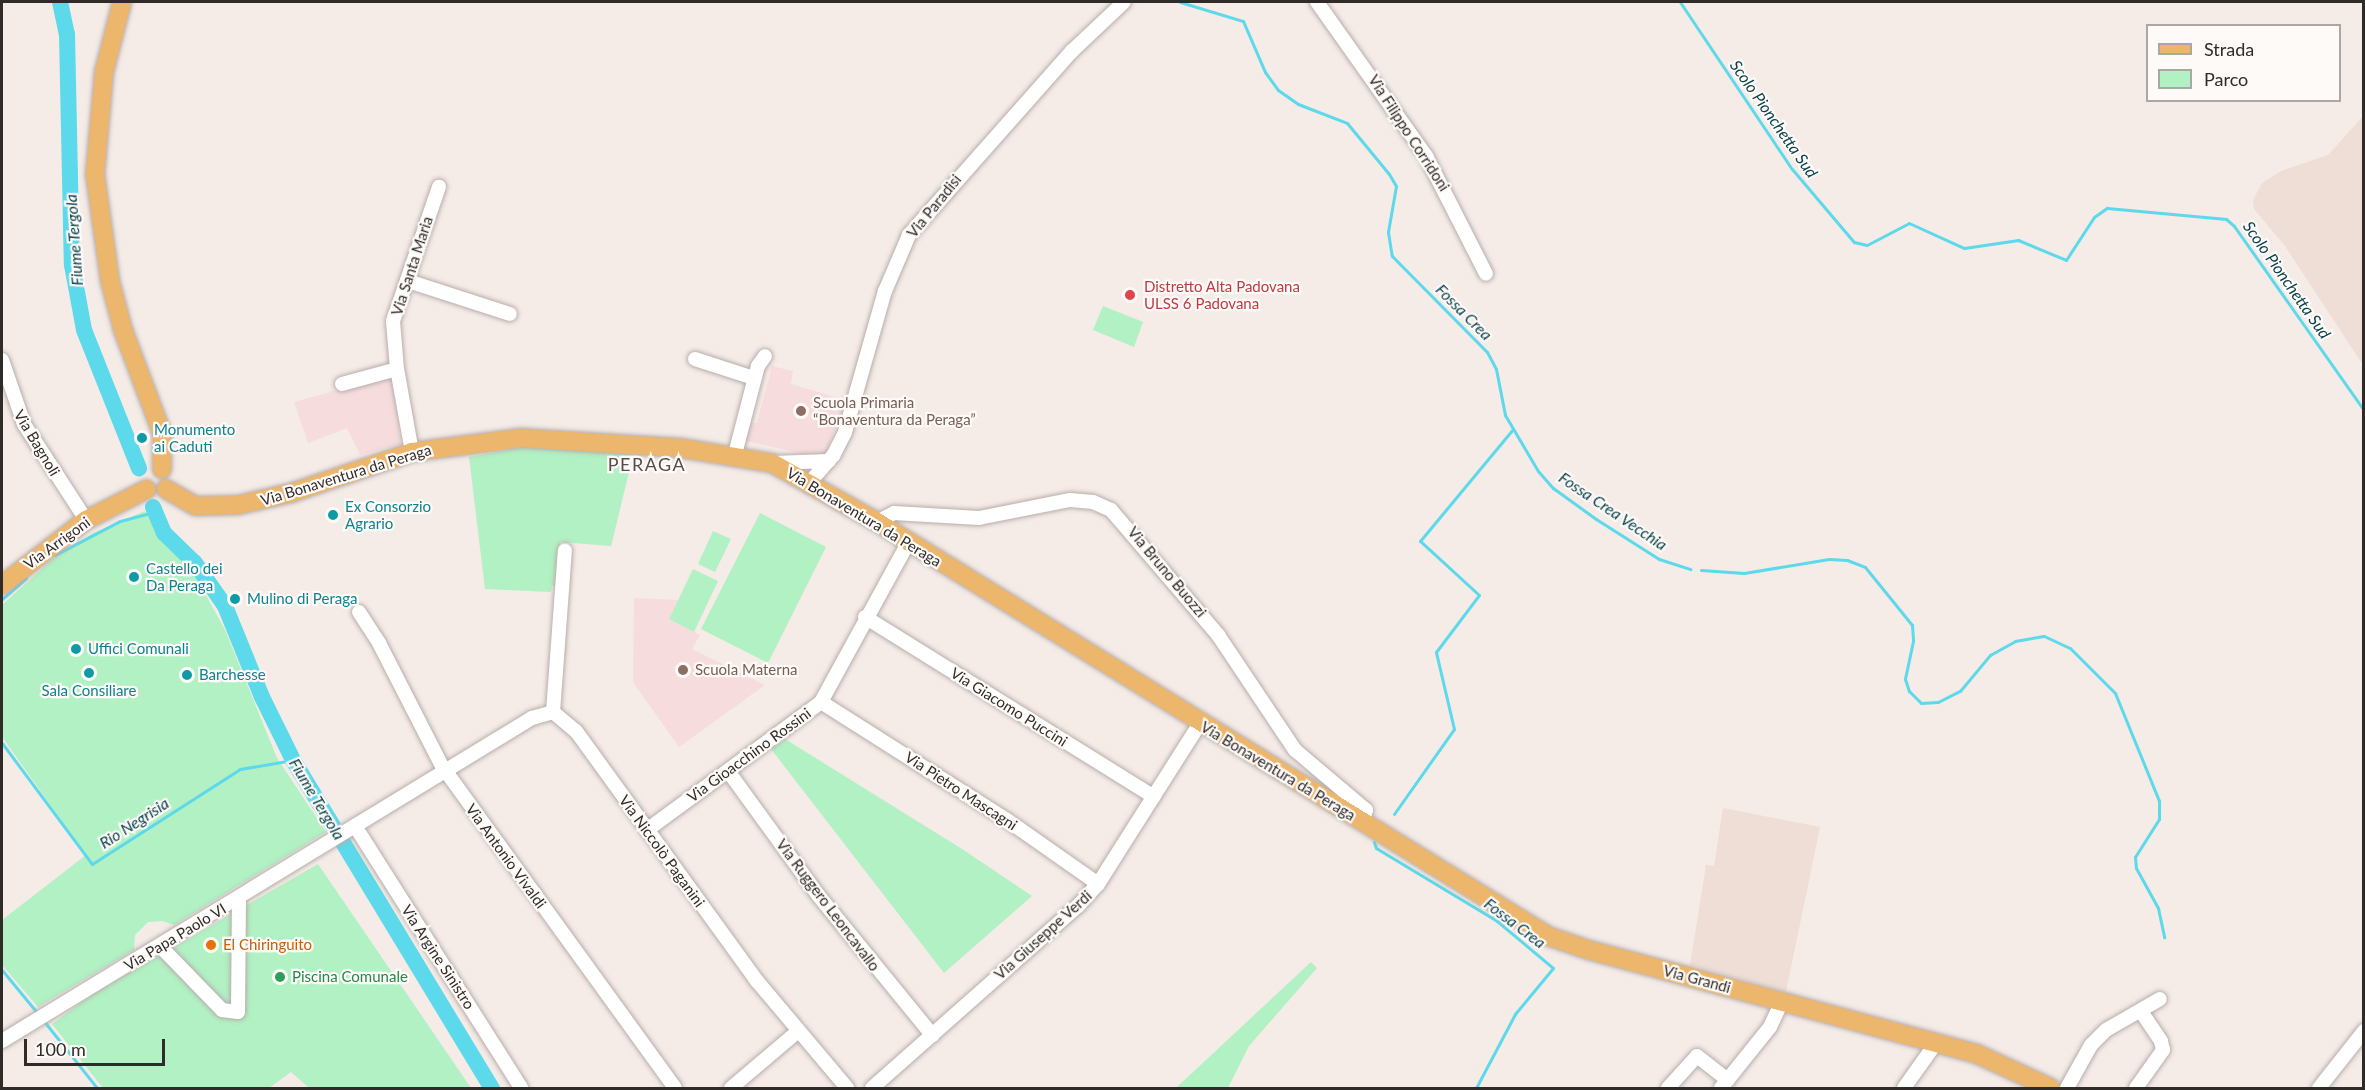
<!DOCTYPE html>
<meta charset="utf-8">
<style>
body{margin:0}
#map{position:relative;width:2365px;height:1090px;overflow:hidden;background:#f5ebe7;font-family:Lato,sans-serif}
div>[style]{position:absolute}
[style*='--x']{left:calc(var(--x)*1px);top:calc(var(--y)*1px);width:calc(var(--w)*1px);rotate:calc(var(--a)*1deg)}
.built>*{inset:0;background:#efded6}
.education>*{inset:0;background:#f7dcde}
.green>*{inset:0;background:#b1f1c3}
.stream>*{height:3px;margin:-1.5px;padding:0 1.5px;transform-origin:1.5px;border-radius:1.5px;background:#5cd9ea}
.river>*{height:16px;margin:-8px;padding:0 8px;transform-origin:8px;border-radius:8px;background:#5cd9ea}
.roads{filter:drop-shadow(0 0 2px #b7aeaa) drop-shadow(0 0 2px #b7aeaa)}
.minor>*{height:14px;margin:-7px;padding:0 7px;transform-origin:7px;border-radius:7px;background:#fff}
.major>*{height:18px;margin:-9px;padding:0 9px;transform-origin:9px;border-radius:9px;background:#ecb66d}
.dots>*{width:16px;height:16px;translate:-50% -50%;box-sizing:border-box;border:3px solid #fefaf8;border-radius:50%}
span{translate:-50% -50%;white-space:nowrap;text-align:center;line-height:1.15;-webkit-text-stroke:4.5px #fefaf8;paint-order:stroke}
.street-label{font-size:15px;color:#2f2b29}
.health-label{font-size:15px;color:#be3a42}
.left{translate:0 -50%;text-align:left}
.education-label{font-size:15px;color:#785e54}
.culture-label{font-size:15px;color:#0d838f}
.food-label{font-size:15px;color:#c56008}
.leisure-label{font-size:15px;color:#27864d}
.water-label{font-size:16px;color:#07424a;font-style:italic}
.quarter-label{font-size:18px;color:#554d49;letter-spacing:1.5px}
.frame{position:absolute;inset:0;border:3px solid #2f2b29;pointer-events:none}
.legend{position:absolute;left:2146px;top:24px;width:195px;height:78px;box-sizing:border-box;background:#fefaf8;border:2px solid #aba7a5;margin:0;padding:8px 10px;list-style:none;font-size:18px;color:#2f2b29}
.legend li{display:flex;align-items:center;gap:12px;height:30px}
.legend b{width:30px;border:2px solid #aba7a5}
.scale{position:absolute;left:24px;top:1039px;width:141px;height:27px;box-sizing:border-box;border:3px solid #2f2b29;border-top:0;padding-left:8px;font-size:18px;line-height:21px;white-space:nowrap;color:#2f2b29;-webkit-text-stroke:4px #fefaf8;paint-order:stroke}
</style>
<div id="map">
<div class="built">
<div style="clip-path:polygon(2363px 116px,2363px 365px,2285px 246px,2254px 209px,2253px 200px,2262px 183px,2281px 171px,2328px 155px)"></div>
<div style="clip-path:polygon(1723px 808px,1820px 827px,1786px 992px,1690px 965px,1706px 865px,1714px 866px)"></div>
</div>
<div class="education">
<div style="clip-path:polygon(772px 366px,793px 371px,791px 384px,845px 400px,826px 453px,813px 456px,746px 441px,751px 423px,757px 423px)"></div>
<div style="clip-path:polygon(384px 377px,393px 379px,400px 444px,360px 455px,347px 428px,308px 443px,294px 402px)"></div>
<div style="clip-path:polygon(634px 598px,678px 600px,669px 619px,700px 635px,692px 649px,765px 685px,679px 747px,633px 682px)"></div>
</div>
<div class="green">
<div style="clip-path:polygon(1103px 306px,1143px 322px,1134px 347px,1093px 330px)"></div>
<div style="clip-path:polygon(524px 447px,634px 452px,611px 546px,560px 542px,557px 586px,552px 586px,551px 592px,485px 589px,469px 457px)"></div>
<div style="clip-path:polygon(145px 511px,160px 536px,190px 566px,225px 630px,277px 758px,326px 832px,174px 925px,162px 921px,148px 922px,135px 935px,134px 950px,38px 1007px,2px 965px,2px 920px,86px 855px,2px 737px,2px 605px,54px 558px,93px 533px)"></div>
<div style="clip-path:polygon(760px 513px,826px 547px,768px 663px,701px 629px)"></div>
<div style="clip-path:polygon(713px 531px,731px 539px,715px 572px,698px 564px)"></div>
<div style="clip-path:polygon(693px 569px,718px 581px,694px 632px,669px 619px)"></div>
<div style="clip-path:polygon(785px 739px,962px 849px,1032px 896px,944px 973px,771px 749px)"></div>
<div style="clip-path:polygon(318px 864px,471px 1088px,309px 1088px,291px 1072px,269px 1088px,103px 1088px,52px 1024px,93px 994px)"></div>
<div style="clip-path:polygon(1311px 962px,1317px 968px,1249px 1046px,1228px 1088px,1176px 1088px)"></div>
</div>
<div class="stream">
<div style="--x:1180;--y:2;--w:66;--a:16.8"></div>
<div style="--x:1243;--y:21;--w:56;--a:66.7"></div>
<div style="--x:1265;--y:72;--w:22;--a:54"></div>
<div style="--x:1278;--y:90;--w:24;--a:35"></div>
<div style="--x:1298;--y:104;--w:53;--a:21.2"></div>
<div style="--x:1347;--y:123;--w:66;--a:50.5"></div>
<div style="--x:1389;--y:174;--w:14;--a:60"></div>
<div style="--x:1396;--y:186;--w:47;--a:99.9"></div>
<div style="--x:1388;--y:232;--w:24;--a:81"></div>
<div style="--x:1392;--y:256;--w:135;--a:45.3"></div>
<div style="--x:1487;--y:352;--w:19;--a:62"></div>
<div style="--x:1496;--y:369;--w:47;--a:78.9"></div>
<div style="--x:1505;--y:415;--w:65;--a:59.5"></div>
<div style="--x:1538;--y:471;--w:23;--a:49"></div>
<div style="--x:1553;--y:488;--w:53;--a:35.8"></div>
<div style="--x:1596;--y:519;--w:75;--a:32.4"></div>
<div style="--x:1659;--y:559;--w:33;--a:18"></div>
<div style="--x:1680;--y:2;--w:201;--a:56.2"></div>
<div style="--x:1792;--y:169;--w:96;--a:49.7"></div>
<div style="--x:1854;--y:242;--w:13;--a:13"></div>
<div style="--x:1867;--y:245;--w:47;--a:-27.6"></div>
<div style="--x:1909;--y:223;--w:60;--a:24.4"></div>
<div style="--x:1964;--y:248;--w:55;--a:-8.4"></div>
<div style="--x:2018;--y:240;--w:52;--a:22.6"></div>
<div style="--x:2066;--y:260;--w:51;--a:-56.9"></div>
<div style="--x:2094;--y:217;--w:16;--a:-35"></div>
<div style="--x:2107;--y:208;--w:120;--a:5.3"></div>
<div style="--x:2226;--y:219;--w:11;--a:41"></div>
<div style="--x:2234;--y:226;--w:225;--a:54.8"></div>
<div style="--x:55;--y:555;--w:73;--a:-27.6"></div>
<div style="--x:120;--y:521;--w:35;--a:-15"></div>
<div style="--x:1701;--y:570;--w:43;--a:4"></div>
<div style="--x:1744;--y:573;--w:86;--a:-9.4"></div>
<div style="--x:1829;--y:559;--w:18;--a:3"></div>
<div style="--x:1847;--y:560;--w:19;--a:21"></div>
<div style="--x:1865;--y:567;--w:75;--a:51"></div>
<div style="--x:1912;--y:625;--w:16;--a:86"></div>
<div style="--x:1913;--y:641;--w:39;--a:102"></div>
<div style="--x:1905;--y:679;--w:13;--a:72"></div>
<div style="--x:1909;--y:691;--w:17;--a:45"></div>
<div style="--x:1921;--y:703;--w:17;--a:-3"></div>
<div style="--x:1938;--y:702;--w:25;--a:-27"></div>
<div style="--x:1960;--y:691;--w:47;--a:-50.2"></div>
<div style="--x:1990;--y:655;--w:29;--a:-29"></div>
<div style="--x:2015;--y:641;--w:29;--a:-10"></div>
<div style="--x:2044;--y:636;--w:29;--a:25"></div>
<div style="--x:2070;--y:648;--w:64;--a:45"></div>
<div style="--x:2115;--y:693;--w:117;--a:67.8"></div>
<div style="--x:2159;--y:801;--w:18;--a:90"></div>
<div style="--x:2159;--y:819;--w:45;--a:122.3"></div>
<div style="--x:2135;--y:857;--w:11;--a:85"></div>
<div style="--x:2136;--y:868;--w:46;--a:61.2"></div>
<div style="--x:2158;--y:908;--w:30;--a:78"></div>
<div style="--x:2;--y:599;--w:32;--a:-41"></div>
<div style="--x:2;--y:743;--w:151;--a:53.4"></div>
<div style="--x:92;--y:864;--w:176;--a:-32.7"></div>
<div style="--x:240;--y:769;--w:54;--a:-9.6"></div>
<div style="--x:1394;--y:814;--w:104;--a:-54.8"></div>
<div style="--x:1454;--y:729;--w:79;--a:-103.2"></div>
<div style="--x:1436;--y:652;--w:71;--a:-53"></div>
<div style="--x:1479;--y:595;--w:80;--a:-137.5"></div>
<div style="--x:1420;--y:541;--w:144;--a:-50.3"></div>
<div style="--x:1374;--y:842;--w:6;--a:72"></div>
<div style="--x:1376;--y:848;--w:141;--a:31.1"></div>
<div style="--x:1497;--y:921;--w:73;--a:40"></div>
<div style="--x:1553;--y:968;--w:60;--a:129.6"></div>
<div style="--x:1515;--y:1014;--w:84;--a:117.8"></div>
<div style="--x:2;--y:970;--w:58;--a:50.6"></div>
<div style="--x:43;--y:1020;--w:87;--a:51.5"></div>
</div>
<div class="river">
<div style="--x:60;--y:2;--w:33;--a:78"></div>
<div style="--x:67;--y:34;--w:231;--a:88.8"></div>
<div style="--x:72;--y:265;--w:66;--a:79.5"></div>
<div style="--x:84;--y:330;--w:149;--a:68.3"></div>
<div style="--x:153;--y:507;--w:28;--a:67"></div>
<div style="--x:164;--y:533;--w:43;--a:44.1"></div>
<div style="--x:195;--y:563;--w:52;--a:55.1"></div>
<div style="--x:225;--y:606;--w:98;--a:67.9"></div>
<div style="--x:262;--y:697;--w:70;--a:63.8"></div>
<div style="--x:293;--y:760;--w:384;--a:58.8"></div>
</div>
<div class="roads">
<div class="minor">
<div style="--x:1317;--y:2;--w:189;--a:54.7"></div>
<div style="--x:1426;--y:156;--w:132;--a:63"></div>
<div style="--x:408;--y:281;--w:107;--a:17.9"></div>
<div style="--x:695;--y:359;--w:62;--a:17.9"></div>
<div style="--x:2;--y:360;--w:68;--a:71"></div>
<div style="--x:24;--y:424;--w:114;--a:57.1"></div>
<div style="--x:342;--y:384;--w:57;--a:-15.3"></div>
<div style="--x:412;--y:452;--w:84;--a:-100.2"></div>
<div style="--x:397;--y:369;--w:48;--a:-94.8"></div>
<div style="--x:393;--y:321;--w:142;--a:-71.1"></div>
<div style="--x:735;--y:454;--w:91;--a:-75.4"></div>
<div style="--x:758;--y:366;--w:12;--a:-55"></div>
<div style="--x:772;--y:463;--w:57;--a:-2"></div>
<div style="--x:810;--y:482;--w:35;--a:-49"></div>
<div style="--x:833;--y:456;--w:27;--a:-63"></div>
<div style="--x:845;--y:432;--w:147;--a:-74.2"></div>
<div style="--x:885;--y:291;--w:61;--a:-66.8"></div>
<div style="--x:909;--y:235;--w:246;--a:-48.5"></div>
<div style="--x:1072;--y:51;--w:71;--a:-43.3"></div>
<div style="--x:877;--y:522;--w:19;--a:-28"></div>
<div style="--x:894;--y:513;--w:85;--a:3.4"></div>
<div style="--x:979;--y:518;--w:93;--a:-11.2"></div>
<div style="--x:1070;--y:500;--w:23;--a:5"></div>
<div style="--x:1093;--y:502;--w:20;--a:24"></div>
<div style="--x:1111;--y:510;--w:165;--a:49.4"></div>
<div style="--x:1218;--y:635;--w:138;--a:56.2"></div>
<div style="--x:1295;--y:750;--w:93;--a:40.2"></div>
<div style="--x:1366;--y:810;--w:14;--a:107"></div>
<div style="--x:359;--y:612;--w:37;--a:57"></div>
<div style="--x:379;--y:643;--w:138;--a:62.9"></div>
<div style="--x:442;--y:766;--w:397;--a:54.1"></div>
<div style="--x:865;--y:617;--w:340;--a:31.9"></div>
<div style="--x:821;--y:702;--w:220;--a:32.4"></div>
<div style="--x:1007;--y:820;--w:111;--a:35.1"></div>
<div style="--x:553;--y:712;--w:162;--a:-85.8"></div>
<div style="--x:728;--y:771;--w:153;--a:54"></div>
<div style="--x:818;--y:895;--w:181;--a:50.8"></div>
<div style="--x:355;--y:826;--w:310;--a:57.6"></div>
<div style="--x:647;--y:830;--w:216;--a:-36.3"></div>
<div style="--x:821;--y:702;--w:181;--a:-61.3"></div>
<div style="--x:160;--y:946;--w:89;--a:45.9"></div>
<div style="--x:222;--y:1010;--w:16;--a:7"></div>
<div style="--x:238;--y:1012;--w:115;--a:-89.5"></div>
<div style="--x:2;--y:1041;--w:621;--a:-31.36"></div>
<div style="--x:532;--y:718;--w:22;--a:-16"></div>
<div style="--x:553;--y:712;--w:30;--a:40"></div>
<div style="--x:576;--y:731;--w:309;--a:54.1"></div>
<div style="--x:757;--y:981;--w:140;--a:49.9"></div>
<div style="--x:731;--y:1088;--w:87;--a:-40.3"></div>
<div style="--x:872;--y:1088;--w:275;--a:-41.5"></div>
<div style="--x:1078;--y:906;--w:30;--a:-48"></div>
<div style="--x:1098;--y:884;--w:191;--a:-57.6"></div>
<div style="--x:1668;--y:1088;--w:43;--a:-47.8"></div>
<div style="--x:1697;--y:1056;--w:39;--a:38"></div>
<div style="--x:1721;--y:1088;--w:78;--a:-51.2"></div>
<div style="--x:1770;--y:1027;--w:29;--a:-65"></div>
<div style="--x:1904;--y:1088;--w:55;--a:-54.6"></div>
<div style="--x:2067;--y:1088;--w:49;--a:-60.8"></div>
<div style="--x:2091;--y:1045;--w:21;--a:-45"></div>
<div style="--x:2106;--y:1030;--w:62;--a:-29.9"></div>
<div style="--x:2136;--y:1088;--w:47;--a:-54.6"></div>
<div style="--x:2163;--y:1050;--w:9;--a:-103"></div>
<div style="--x:2161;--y:1041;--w:36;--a:-124"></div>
<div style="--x:2319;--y:1088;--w:73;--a:-51.7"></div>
</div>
<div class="major">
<div style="--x:122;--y:2;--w:72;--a:104.4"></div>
<div style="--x:104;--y:72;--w:102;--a:95"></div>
<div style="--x:95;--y:174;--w:108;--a:82"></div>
<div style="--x:110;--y:281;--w:51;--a:75.1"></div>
<div style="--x:123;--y:330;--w:110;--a:69.3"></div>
<div style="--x:162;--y:433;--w:36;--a:90"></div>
<div style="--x:166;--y:489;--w:34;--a:30"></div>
<div style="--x:196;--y:506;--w:42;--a:-1.4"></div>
<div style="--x:238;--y:505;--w:54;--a:-12.8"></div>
<div style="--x:291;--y:493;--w:128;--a:-18.7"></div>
<div style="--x:412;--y:452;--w:110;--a:-7.3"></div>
<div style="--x:521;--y:438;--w:160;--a:3.6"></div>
<div style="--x:681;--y:448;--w:92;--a:9.4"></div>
<div style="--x:772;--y:463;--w:120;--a:29.3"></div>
<div style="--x:877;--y:522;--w:788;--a:31.67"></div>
<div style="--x:1548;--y:936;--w:43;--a:18.9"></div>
<div style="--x:1589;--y:950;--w:402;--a:15"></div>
<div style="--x:1977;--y:1054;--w:81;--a:24.7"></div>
<div style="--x:2;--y:585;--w:106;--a:-37.7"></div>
<div style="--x:86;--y:520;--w:68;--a:-26.9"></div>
</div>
</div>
<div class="dots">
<div style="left:1130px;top:295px;background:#e0444e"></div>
<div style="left:801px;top:411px;background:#8d6e63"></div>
<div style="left:142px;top:438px;background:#0f9aa8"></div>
<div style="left:333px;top:515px;background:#0f9aa8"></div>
<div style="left:134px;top:577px;background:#0f9aa8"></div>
<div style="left:235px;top:599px;background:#0f9aa8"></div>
<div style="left:76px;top:649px;background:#0f9aa8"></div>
<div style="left:683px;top:670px;background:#8d6e63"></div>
<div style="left:89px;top:673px;background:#0f9aa8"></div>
<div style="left:187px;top:675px;background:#0f9aa8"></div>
<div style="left:211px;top:945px;background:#e8710a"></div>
<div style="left:280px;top:977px;background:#2e9e5b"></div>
</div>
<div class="street-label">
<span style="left:1409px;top:133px;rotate:57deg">Via Filippo Corridoni</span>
<span style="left:934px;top:206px;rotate:-51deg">Via Paradisi</span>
<span style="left:412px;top:266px;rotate:-72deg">Via Santa Maria</span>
<span style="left:37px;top:443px;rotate:59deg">Via Bagnoli</span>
<span style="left:346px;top:475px;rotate:-17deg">Via Bonaventura da Peraga</span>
<span style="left:864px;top:517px;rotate:31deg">Via Bonaventura da Peraga</span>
<span style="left:57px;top:543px;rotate:-36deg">Via Arrigoni</span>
<span style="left:1167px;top:572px;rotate:50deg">Via Bruno Buozzi</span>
<span style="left:1009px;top:707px;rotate:32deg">Via Giacomo Puccini</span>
<span style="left:749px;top:755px;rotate:-36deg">Via Gioacchino Rossini</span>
<span style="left:1278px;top:771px;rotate:31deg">Via Bonaventura da Peraga</span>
<span style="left:961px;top:791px;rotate:33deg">Via Pietro Mascagni</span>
<span style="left:662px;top:851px;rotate:54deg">Via Niccolò Paganini</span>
<span style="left:506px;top:856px;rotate:54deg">Via Antonio Vivaldi</span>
<span style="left:828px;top:905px;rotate:53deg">Via Ruggero Leoncavallo</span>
<span style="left:1043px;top:935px;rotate:-42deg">Via Giuseppe Verdi</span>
<span style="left:175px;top:937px;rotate:-31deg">Via Papa Paolo VI</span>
<span style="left:438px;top:957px;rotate:57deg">Via Argine Sinistro</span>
<span style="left:1697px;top:979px;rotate:15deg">Via Grandi</span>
</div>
<div class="health-label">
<span class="left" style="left:1144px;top:295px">Distretto Alta Padovana<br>ULSS 6 Padovana</span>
</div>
<div class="education-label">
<span class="left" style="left:813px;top:411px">Scuola Primaria<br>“Bonaventura da Peraga”</span>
<span class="left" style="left:695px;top:670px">Scuola Materna</span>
</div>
<div class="culture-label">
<span class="left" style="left:154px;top:438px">Monumento<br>ai Caduti</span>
<span class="left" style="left:345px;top:515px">Ex Consorzio<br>Agrario</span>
<span class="left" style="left:146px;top:577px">Castello dei<br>Da Peraga</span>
<span class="left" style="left:247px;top:599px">Mulino di Peraga</span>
<span class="left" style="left:88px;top:649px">Uffici Comunali</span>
<span class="left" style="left:199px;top:675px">Barchesse</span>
<span style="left:89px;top:691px">Sala Consiliare</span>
</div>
<div class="food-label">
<span class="left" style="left:223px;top:945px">El Chiringuito</span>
</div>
<div class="leisure-label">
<span class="left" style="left:292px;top:977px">Piscina Comunale</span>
</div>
<div class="water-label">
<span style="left:1774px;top:119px;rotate:55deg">Scolo Pionchetta Sud</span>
<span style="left:74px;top:240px;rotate:-94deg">Fiume Tergola</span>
<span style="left:2287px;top:280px;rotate:55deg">Scolo Pionchetta Sud</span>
<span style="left:1464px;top:312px;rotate:45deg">Fossa Crea</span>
<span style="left:1613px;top:511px;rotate:34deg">Fossa Crea Vecchia</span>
<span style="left:317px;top:799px;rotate:59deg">Fiume Tergola</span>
<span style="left:134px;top:823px;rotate:-33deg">Rio Negrisia</span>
<span style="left:1515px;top:923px;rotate:37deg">Fossa Crea</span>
</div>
<div class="quarter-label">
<span style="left:647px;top:464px">PERAGA</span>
</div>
<div class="frame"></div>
<ul class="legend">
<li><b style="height:8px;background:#ecb66d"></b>Strada</li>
<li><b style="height:16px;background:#b1f1c3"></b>Parco</li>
</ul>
<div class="scale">100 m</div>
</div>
